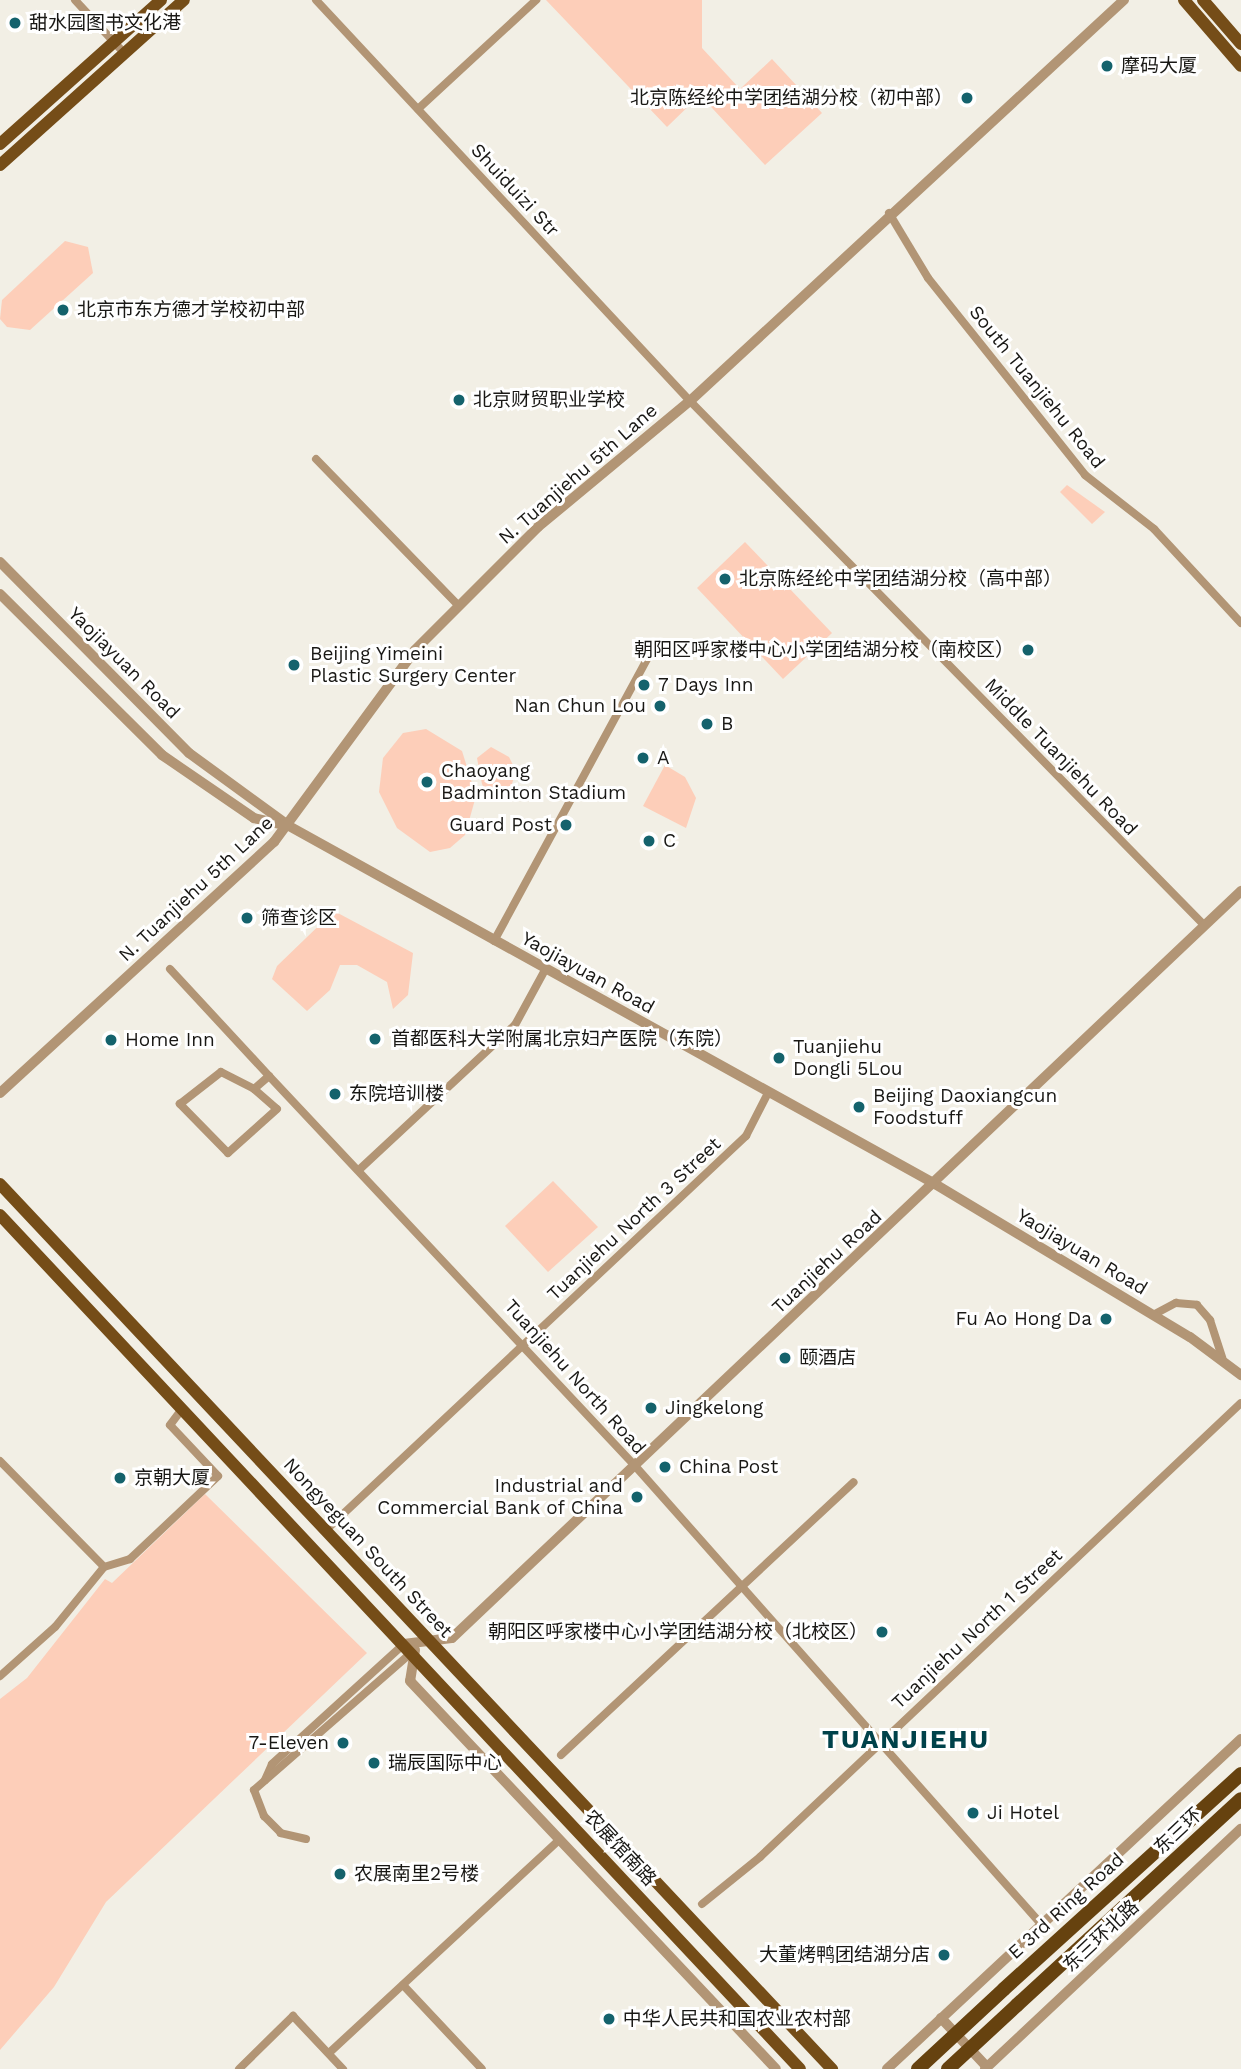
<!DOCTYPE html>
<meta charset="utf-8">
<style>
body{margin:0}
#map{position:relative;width:1241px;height:2069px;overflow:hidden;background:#f2efe5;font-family:"Work Sans","Noto Sans SC",sans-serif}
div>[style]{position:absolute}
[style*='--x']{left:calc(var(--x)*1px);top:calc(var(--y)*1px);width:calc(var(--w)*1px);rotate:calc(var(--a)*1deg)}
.green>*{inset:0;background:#fdceb9}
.minor>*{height:8px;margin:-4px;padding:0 4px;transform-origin:4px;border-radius:4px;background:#b29575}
.tertiary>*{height:10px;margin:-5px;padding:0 5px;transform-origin:5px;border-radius:5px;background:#b29575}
.primary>*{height:12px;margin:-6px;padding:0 6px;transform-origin:6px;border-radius:6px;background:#754d18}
.trunk>*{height:14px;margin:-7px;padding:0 7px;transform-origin:7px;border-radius:7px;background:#66420f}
.trunk-bridge>*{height:14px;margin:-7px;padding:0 7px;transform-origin:7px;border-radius:7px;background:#66420f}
.dots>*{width:19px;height:19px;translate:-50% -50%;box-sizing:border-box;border:4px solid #fff;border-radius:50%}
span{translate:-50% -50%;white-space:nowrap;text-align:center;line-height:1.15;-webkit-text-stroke:6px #fff;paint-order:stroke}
.poi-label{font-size:19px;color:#191815}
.left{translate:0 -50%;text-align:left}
.right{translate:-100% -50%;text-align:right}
.street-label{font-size:19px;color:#191815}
.district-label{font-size:26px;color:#00424a;font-weight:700;letter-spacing:2px}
</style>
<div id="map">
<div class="green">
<div style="clip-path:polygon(546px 0,702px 0,702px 48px,740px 89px,772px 59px,822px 113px,765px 165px,700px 95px,667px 127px)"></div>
<div style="clip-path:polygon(65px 241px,88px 247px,93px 273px,30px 330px,7px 327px,0 319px,2px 300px)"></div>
<div style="clip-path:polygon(1067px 485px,1105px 512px,1092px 524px,1060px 492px)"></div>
<div style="clip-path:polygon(745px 542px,832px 633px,783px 679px,697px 588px)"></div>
<div style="clip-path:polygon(426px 729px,462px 751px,476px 796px,465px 835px,450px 848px,430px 852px,397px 828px,379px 792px,383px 758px,403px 733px)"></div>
<div style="clip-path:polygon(491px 747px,509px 757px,516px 771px,507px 800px,487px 795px,482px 784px,477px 758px)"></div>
<div style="clip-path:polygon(665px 765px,685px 777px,696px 798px,686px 828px,643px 806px)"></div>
<div style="clip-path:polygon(334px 911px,413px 953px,408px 995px,393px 1009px,387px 982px,357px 965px,340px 965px,330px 990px,307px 1011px,272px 979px,277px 966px)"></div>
<div style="clip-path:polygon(553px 1181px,598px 1227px,548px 1272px,505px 1226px)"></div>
<div style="clip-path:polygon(205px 1494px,367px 1653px,106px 1902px,54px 1987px,0 2050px,0 1699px,27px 1678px,105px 1579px,112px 1583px)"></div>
</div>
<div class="minor">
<div style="--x:75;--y:0;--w:74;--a:47.2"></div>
<div style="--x:316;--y:0;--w:548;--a:47"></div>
<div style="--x:690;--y:401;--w:734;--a:45.55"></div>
<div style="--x:418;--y:109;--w:161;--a:-42.7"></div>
<div style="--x:889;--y:213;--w:76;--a:59"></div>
<div style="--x:928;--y:278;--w:252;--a:51.4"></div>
<div style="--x:1085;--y:475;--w:88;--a:38"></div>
<div style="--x:1154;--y:529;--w:128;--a:47.2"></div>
<div style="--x:316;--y:459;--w:205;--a:45.8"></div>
<div style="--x:494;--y:941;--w:329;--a:-61.5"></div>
<div style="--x:170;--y:969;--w:146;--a:47.2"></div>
<div style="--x:254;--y:1089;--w:30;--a:41"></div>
<div style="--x:277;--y:1109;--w:66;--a:138.1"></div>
<div style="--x:228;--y:1153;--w:69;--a:-134.4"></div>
<div style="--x:180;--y:1104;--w:52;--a:-38"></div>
<div style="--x:221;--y:1072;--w:37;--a:27"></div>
<div style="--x:254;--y:1089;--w:20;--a:-41"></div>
<div style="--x:269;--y:1076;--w:536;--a:46.81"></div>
<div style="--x:636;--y:1467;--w:611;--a:48.45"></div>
<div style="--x:361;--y:1168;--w:210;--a:-42.9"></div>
<div style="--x:515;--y:1025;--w:63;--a:-61.4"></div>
<div style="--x:1153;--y:1315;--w:26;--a:-28"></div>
<div style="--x:1176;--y:1303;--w:21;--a:5"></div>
<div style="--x:1197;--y:1305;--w:20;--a:49"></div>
<div style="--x:1210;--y:1320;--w:40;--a:72"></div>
<div style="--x:0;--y:1461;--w:148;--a:45.5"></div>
<div style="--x:104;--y:1567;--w:77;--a:129.2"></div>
<div style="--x:55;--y:1627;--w:74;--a:138.3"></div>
<div style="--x:326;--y:1530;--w:576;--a:-43.17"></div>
<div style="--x:746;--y:1136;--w:48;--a:-62.9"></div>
<div style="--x:104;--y:1567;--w:27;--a:-17"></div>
<div style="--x:130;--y:1559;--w:121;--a:-43.3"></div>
<div style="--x:218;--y:1476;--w:70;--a:-133.3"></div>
<div style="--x:170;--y:1425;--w:20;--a:-53"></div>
<div style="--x:561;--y:1755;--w:400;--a:-43"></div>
<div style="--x:265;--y:1780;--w:17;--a:-66"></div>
<div style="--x:272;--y:1764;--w:178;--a:-42.3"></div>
<div style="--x:306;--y:1839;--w:26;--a:-167"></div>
<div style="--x:281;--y:1833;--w:24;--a:-135"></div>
<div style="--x:264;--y:1816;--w:28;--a:-111"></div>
<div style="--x:254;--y:1790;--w:208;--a:-41.1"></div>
<div style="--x:702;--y:1904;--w:75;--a:-39"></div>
<div style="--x:760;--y:1857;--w:661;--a:-43.35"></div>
<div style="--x:403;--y:1985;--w:115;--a:46.8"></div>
<div style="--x:329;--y:2053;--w:313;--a:-42.8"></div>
<div style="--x:239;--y:2069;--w:76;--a:-44.5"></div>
<div style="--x:293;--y:2016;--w:73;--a:46.7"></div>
</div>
<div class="tertiary">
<div style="--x:0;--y:562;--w:269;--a:45.3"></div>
<div style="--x:189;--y:753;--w:124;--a:36.1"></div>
<div style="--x:289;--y:826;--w:739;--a:28.99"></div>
<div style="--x:935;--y:1184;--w:297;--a:31"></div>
<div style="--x:1190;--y:1337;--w:64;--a:36.7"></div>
<div style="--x:0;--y:594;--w:228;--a:44.8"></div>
<div style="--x:162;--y:755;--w:112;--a:34.4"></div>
<div style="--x:254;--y:818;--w:35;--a:13"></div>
<div style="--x:0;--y:1093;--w:372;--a:-42.5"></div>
<div style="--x:274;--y:842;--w:238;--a:-53.7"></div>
<div style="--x:415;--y:650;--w:174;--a:-45"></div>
<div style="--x:538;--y:527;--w:197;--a:-39.7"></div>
<div style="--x:690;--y:401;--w:591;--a:-42.74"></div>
<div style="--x:404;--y:1644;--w:48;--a:-7.1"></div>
<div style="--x:452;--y:1638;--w:1087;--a:-43.43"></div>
<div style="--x:415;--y:1650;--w:31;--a:99"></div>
<div style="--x:410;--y:1681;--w:533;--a:46.67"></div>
<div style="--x:941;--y:2018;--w:67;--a:46.8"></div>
<div style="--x:887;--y:2069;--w:484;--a:-43"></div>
<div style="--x:985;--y:2069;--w:351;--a:-43.2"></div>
</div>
<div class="primary">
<div style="--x:1184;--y:0;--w:87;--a:49.2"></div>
<div style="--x:1203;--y:0;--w:58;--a:49.2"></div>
<div style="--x:0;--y:144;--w:216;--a:-41.8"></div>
<div style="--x:0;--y:165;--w:247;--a:-41.9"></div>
<div style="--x:0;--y:1184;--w:1215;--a:46.77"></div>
<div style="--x:0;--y:1215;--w:1170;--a:46.87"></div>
</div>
<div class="trunk">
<div style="--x:1004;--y:1989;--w:320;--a:-42.2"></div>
<div style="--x:1017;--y:2005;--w:304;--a:-42.6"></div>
</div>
<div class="trunk-bridge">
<div style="--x:918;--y:2069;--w:117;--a:-42.9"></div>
<div style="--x:948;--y:2069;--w:94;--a:-42.8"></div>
</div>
<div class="dots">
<div style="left:15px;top:23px;background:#14626c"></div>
<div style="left:1107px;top:66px;background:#14626c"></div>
<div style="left:967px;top:98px;background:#14626c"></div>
<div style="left:63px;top:310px;background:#14626c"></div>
<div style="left:459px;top:400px;background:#14626c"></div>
<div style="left:725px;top:579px;background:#14626c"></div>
<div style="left:1028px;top:650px;background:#14626c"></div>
<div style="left:294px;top:665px;background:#14626c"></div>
<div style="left:644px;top:685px;background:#14626c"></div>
<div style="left:660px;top:706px;background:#14626c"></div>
<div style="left:707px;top:724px;background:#14626c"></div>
<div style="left:643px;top:758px;background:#14626c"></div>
<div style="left:427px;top:782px;background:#14626c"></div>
<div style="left:566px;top:825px;background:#14626c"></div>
<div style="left:649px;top:841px;background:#14626c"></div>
<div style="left:247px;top:918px;background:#14626c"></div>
<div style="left:375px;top:1039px;background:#14626c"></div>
<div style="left:111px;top:1040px;background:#14626c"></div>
<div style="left:779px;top:1058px;background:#14626c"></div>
<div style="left:335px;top:1094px;background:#14626c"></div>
<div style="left:859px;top:1107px;background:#14626c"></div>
<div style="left:1106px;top:1319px;background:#14626c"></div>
<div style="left:785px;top:1358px;background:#14626c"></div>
<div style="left:651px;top:1408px;background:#14626c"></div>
<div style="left:665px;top:1467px;background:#14626c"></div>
<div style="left:120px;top:1478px;background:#14626c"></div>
<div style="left:637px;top:1497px;background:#14626c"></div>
<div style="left:882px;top:1632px;background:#14626c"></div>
<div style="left:343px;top:1743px;background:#14626c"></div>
<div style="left:374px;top:1763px;background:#14626c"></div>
<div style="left:973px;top:1813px;background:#14626c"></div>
<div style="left:340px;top:1874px;background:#14626c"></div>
<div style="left:944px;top:1955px;background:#14626c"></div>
<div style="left:609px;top:2019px;background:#14626c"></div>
</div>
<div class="poi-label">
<span class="left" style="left:29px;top:23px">甜水园图书文化港</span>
<span class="left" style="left:1121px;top:66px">摩码大厦</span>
<span class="right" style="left:953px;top:98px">北京陈经纶中学团结湖分校（初中部）</span>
<span class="left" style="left:77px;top:310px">北京市东方德才学校初中部</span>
<span class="left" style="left:473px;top:400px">北京财贸职业学校</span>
<span class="left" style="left:739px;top:579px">北京陈经纶中学团结湖分校（高中部）</span>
<span class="right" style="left:1014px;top:650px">朝阳区呼家楼中心小学团结湖分校（南校区）</span>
<span class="left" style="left:310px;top:665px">Beijing Yimeini<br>Plastic Surgery Center</span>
<span class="left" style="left:658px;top:685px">7 Days Inn</span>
<span class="right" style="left:646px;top:706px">Nan Chun Lou</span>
<span class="left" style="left:721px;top:724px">B</span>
<span class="left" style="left:657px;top:758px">A</span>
<span class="left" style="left:441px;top:782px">Chaoyang<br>Badminton Stadium</span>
<span class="right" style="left:552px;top:825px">Guard Post</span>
<span class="left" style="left:663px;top:841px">C</span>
<span class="left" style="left:261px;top:918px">筛查诊区</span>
<span class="left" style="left:391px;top:1039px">首都医科大学附属北京妇产医院（东院）</span>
<span class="left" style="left:125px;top:1040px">Home Inn</span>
<span class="left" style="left:793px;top:1058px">Tuanjiehu<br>Dongli 5Lou</span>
<span class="left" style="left:349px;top:1094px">东院培训楼</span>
<span class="left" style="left:873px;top:1107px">Beijing Daoxiangcun<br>Foodstuff</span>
<span class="right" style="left:1092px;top:1319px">Fu Ao Hong Da</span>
<span class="left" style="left:799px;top:1358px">颐酒店</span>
<span class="left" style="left:665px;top:1408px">Jingkelong</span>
<span class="left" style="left:679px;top:1467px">China Post</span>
<span class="left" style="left:134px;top:1478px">京朝大厦</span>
<span class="right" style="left:623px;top:1497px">Industrial and<br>Commercial Bank of China</span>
<span class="right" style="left:868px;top:1632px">朝阳区呼家楼中心小学团结湖分校（北校区）</span>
<span class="right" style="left:329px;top:1743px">7-Eleven</span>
<span class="left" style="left:388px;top:1763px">瑞辰国际中心</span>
<span class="left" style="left:987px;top:1813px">Ji Hotel</span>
<span class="left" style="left:354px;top:1874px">农展南里2号楼</span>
<span class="right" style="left:930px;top:1955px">大董烤鸭团结湖分店</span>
<span class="left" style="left:623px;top:2019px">中华人民共和国农业农村部</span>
</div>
<div class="street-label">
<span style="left:515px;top:190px;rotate:47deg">Shuiduizi Str</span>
<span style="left:1037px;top:387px;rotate:51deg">South Tuanjiehu Road</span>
<span style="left:578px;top:474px;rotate:-41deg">N. Tuanjiehu 5th Lane</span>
<span style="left:124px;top:663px;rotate:45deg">Yaojiayuan Road</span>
<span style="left:1061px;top:757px;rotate:46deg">Middle Tuanjiehu Road</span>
<span style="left:196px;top:889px;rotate:-43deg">N. Tuanjiehu 5th Lane</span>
<span style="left:588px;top:973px;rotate:29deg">Yaojiayuan Road</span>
<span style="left:634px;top:1219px;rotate:-43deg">Tuanjiehu North 3 Street</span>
<span style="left:1082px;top:1252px;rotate:31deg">Yaojiayuan Road</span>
<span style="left:827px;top:1262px;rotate:-43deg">Tuanjiehu Road</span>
<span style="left:575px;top:1377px;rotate:48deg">Tuanjiehu North Road</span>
<span style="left:368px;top:1548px;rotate:47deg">Nongyeguan South Street</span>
<span style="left:977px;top:1629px;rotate:-43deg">Tuanjiehu North 1 Street</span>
<span style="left:1178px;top:1831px;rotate:-43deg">东三环</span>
<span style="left:620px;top:1848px;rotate:47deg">农展馆南路</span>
<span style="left:1066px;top:1906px;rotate:-42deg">E 3rd Ring Road</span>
<span style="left:1101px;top:1936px;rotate:-43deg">东三环北路</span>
</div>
<div class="district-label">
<span style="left:906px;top:1740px">TUANJIEHU</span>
</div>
</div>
